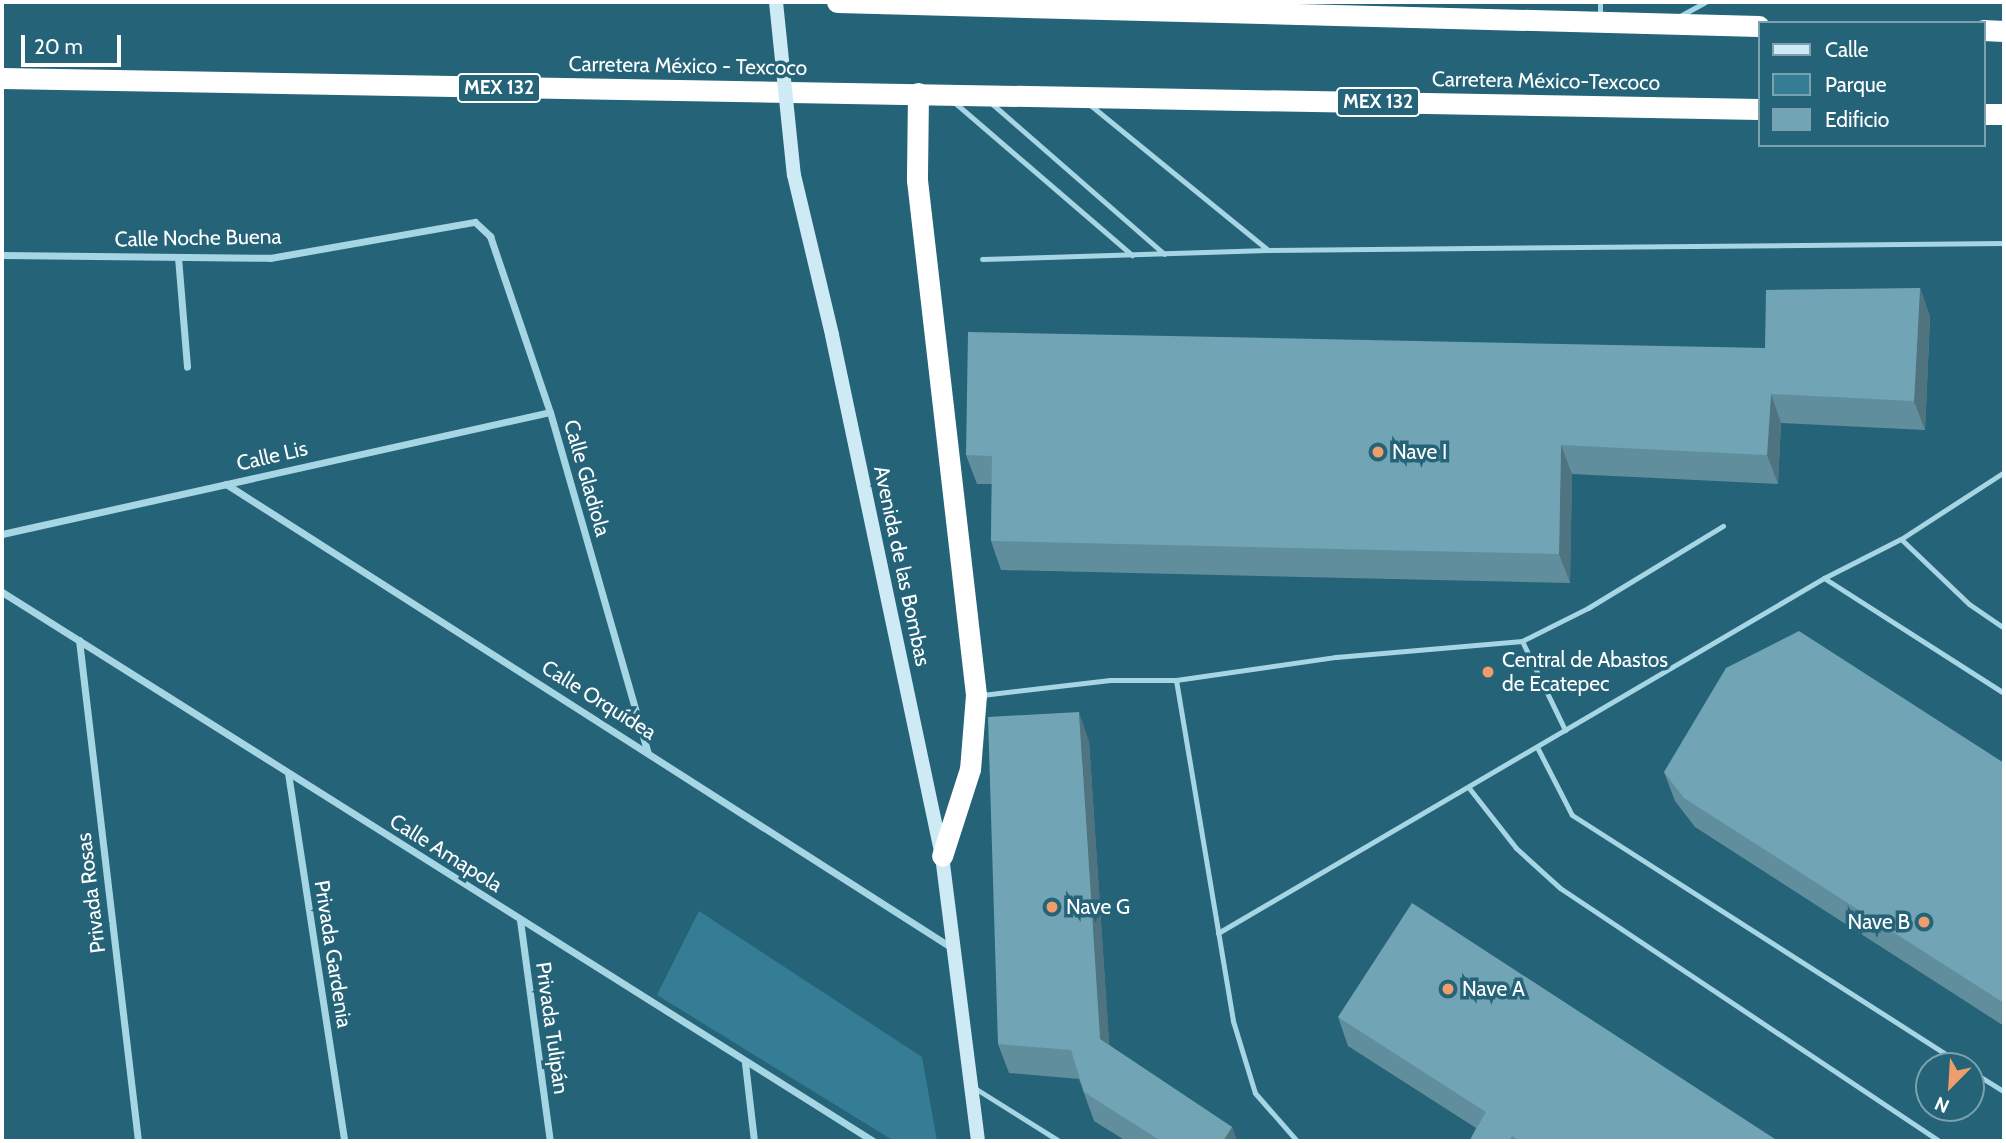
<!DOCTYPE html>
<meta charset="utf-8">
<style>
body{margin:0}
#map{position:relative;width:2006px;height:1143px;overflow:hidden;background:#246378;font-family:Cabin,sans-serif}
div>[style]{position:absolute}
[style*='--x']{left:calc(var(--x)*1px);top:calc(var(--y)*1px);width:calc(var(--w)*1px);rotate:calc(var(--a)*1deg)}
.green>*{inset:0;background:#347d94}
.lane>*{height:5px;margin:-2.5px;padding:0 2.5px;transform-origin:2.5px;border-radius:2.5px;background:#a6d5e3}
.street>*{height:7px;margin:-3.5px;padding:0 3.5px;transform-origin:3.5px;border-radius:3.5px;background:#a6d5e3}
.secondary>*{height:14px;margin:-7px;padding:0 7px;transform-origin:7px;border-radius:7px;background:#ceeaf4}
.highway>*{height:21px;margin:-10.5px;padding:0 10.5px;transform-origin:10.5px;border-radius:10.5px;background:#fff}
.secondary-bridge>*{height:14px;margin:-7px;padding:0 7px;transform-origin:7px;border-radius:7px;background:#ceeaf4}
.wall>*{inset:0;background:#618e9c}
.shaded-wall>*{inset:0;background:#4f747f}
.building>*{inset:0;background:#71a5b5}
.dots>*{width:19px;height:19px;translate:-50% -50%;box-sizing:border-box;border:4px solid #246378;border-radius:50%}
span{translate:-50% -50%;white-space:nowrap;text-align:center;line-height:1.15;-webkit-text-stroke:7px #246378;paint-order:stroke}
.shield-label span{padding:2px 5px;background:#246378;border:2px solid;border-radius:5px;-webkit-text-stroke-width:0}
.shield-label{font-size:19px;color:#fff;font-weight:700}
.street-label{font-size:21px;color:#fff}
.poi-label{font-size:21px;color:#fff}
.left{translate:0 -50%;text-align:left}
.right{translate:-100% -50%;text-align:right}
.frame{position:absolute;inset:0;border:4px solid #fff;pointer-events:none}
.legend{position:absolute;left:1758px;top:21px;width:228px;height:126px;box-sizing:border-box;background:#246378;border:2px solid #7ca1ae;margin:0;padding:9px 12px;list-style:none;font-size:21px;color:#fff}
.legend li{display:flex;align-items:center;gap:14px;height:35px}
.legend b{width:35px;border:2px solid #7ca1ae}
.north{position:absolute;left:1915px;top:1052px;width:70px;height:70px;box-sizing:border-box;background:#246378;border:2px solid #7ca1ae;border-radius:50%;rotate:204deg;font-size:19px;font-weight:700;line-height:28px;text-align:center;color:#fff}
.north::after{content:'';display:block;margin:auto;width:24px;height:32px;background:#ee9e6a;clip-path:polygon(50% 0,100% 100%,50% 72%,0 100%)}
.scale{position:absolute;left:21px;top:35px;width:100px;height:32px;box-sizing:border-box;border:4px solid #fff;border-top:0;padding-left:9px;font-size:21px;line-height:24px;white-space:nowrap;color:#fff;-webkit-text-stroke:5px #246378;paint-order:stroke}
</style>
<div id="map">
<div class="green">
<div style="clip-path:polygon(699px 911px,922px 1057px,937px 1141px,894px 1141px,657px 995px)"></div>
</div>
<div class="lane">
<div style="--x:1600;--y:2;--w:14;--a:90"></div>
<div style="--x:1680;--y:16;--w:29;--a:-29"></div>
<div style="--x:954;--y:102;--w:235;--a:40.7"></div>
<div style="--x:990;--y:102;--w:231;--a:41.1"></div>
<div style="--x:1089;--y:104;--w:231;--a:39.2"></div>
<div style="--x:982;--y:259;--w:286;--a:-1.8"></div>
<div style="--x:1268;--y:250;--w:736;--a:-0.54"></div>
<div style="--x:1901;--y:539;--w:94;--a:43.7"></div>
<div style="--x:1969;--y:604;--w:42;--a:34.4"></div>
<div style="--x:1824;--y:578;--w:214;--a:32.6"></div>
<div style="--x:1522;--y:641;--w:99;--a:64.2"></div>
<div style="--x:1176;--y:680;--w:162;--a:-8.2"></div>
<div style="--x:1336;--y:657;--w:187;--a:-4.9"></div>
<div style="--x:1522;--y:641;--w:74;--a:-26.6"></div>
<div style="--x:1588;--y:608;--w:158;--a:-31.3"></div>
<div style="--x:982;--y:695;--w:129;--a:-6.7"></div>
<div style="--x:1110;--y:680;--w:66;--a:0"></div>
<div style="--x:1176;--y:680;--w:346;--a:80.5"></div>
<div style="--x:1233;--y:1021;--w:75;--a:73"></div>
<div style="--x:1255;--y:1093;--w:64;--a:48.8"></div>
<div style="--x:1537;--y:747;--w:76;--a:62.8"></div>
<div style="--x:1572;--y:815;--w:465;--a:32.6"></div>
<div style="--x:1469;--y:788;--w:76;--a:51.9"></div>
<div style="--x:1516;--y:848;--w:59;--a:42.3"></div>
<div style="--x:1560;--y:888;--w:456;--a:33.7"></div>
<div style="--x:1218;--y:933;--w:702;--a:-30.36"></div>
<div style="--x:1824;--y:578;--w:86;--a:-26.9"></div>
<div style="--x:1901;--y:539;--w:123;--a:-33"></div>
<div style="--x:1971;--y:1071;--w:39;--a:32"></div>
<div style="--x:973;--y:1087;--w:102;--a:32.1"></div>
</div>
<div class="street">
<div style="--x:2;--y:255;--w:268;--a:0.6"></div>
<div style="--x:270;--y:258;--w:208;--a:-10"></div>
<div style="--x:475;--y:222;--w:21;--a:43"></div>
<div style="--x:490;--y:236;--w:186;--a:71.2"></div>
<div style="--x:550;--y:412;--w:353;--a:74"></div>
<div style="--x:178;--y:257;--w:110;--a:85.3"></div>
<div style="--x:226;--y:484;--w:862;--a:32.58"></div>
<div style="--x:2;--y:534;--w:561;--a:-12.55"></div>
<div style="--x:2;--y:592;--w:1030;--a:32.22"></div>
<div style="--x:79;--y:640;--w:504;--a:83.28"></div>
<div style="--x:288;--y:773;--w:372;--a:81.3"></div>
<div style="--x:520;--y:920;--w:223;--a:82.3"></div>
<div style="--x:745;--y:1063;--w:79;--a:83.4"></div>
</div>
<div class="secondary">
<div style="--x:794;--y:175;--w:164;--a:76.6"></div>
<div style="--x:832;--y:335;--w:532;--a:78.08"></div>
<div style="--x:942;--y:856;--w:287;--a:82.8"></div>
</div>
<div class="highway">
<div style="--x:837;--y:2;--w:922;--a:1.49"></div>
<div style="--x:1983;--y:30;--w:21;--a:3"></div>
<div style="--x:2;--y:78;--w:1757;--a:1.01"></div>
<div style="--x:918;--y:93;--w:87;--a:90.7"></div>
<div style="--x:917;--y:180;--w:518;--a:83.46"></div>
<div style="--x:976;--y:695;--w:74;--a:94.6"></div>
<div style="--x:970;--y:769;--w:91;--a:107.8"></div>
<div style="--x:1983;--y:114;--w:21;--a:0"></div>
</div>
<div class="secondary-bridge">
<div style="--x:776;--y:2;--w:174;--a:84.1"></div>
</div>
<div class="wall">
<div style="clip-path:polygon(1920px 288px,1930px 317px,1925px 430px,1781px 423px,1778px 484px,1572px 474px,1570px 583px,1001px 570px,991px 541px,992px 484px,977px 484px,966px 455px,1765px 348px)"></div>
<div style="clip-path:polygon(1089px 741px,1109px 1045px,1232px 1127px,1237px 1141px,1126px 1141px,1094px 1121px,1079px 1079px,1009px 1073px,998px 1044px)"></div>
<div style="clip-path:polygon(2004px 763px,2004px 1026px,1695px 827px,1675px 801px,1664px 772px)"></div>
<div style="clip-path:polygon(1338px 1017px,1778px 1141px,1470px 1141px,1470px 1140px,1476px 1128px,1348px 1046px)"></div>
</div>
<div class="shaded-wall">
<div style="clip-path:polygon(1920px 288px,1930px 317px,1925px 430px,1914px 401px)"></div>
<div style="clip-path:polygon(1771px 394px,1781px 423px,1778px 484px,1767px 455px)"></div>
<div style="clip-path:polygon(1561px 445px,1572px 474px,1570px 583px,1559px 554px)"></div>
<div style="clip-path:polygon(1079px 712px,1089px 741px,1111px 1068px,1100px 1039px)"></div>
<div style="clip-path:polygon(1232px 1127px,1237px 1141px,1223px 1141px)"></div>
</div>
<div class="building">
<div style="clip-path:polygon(1920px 288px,1914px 401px,1771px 394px,1767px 455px,1561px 445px,1559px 554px,991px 541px,992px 456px,966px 455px,968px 332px,1765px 348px,1766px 290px)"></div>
<div style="clip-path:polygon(1799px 631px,2004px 763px,2004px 1003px,1684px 798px,1664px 772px,1726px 668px)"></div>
<div style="clip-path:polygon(1079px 712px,1100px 1039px,1232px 1127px,1223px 1141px,1161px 1141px,1084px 1092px,1071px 1050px,998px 1044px,988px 717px)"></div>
<div style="clip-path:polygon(1412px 903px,1778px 1141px,1520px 1141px,1512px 1136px,1509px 1141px,1472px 1141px,1470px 1140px,1486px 1112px,1338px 1017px)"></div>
</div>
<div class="dots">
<div style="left:1378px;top:452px;background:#ee9e6a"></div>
<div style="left:1488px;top:672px;background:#ee9e6a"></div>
<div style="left:1052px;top:907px;background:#ee9e6a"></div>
<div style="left:1924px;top:922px;background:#ee9e6a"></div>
<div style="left:1448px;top:989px;background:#ee9e6a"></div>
</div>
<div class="shield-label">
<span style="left:499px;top:88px">MEX 132</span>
<span style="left:1378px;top:102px">MEX 132</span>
</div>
<div class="street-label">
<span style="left:688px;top:66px;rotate:1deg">Carretera México - Texcoco</span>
<span style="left:1546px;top:81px;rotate:1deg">Carretera México-Texcoco</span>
<span style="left:198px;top:238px;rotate:-1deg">Calle Noche Buena</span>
<span style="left:272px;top:456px;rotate:-13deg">Calle Lis</span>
<span style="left:587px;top:478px;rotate:74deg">Calle Gladiola</span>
<span style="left:902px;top:566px;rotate:78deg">Avenida de las Bombas</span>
<span style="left:599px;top:700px;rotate:32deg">Calle Orquídea</span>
<span style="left:446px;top:853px;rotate:32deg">Calle Amapola</span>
<span style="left:91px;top:893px;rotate:-97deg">Privada Rosas</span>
<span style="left:333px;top:954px;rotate:81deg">Privada Gardenia</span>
<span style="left:552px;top:1028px;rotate:82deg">Privada Tulipán</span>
</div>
<div class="poi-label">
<span class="left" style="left:1392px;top:452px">Nave I</span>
<span class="left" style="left:1502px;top:672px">Central de Abastos<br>de Ecatepec</span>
<span class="left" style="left:1066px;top:907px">Nave G</span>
<span class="right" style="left:1910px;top:922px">Nave B</span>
<span class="left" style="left:1462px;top:989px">Nave A</span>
</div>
<div class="frame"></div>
<ul class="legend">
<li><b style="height:9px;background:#ceeaf4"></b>Calle</li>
<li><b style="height:19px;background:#347d94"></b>Parque</li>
<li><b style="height:19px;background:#71a5b5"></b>Edificio</li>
</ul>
<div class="north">N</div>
<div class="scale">20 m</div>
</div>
